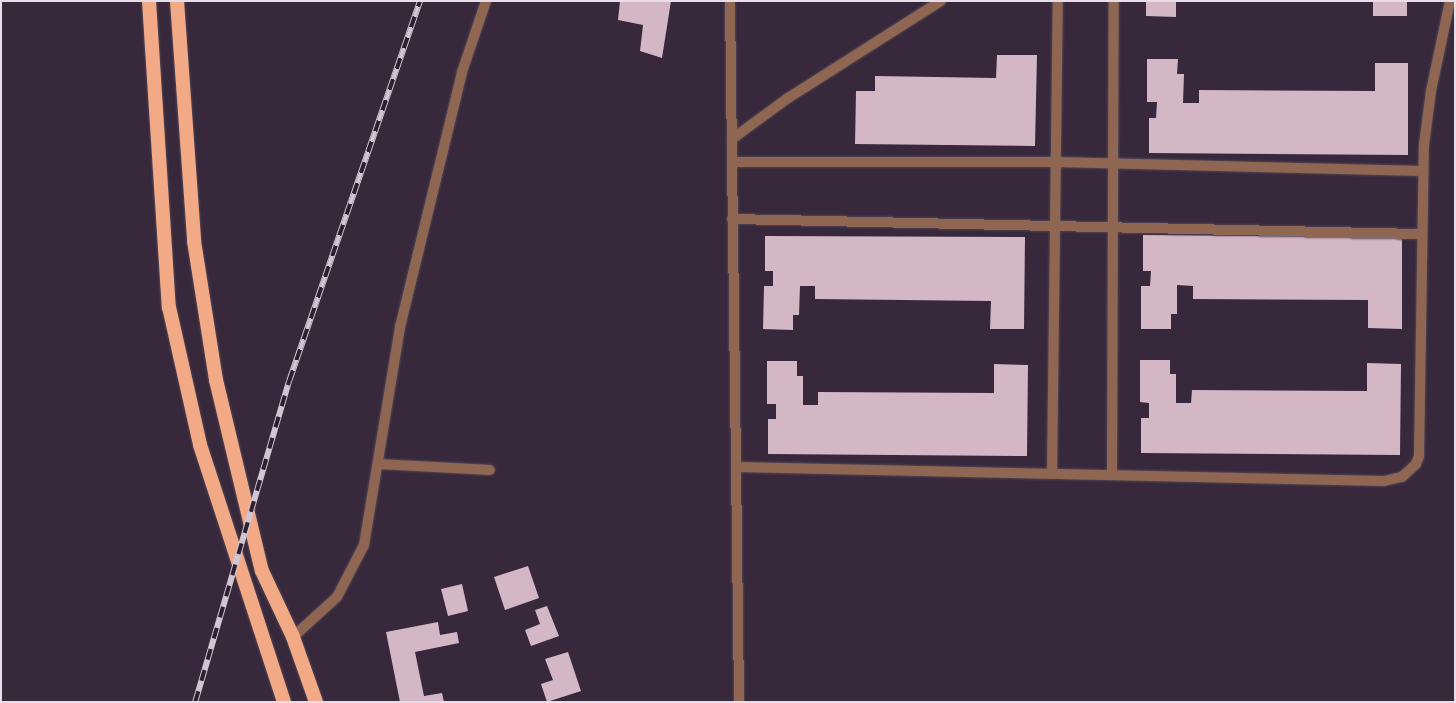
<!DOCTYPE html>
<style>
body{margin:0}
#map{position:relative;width:1456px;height:703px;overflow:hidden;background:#37293b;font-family:"Titillium Web",sans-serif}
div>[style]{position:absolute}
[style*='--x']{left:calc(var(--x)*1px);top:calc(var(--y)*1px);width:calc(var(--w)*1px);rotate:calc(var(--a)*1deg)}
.building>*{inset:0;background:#d3b7c5}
.roads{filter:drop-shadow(0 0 1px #534657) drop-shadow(0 0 1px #534657)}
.service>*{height:10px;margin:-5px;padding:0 5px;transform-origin:5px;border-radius:5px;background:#8e6651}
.minor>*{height:10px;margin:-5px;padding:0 5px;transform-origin:5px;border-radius:5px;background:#8e6651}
.trunk>*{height:14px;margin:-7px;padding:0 7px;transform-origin:7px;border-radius:7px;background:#f2aa86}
.rail>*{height:5.5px;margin-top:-2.75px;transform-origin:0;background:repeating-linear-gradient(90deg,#2d1f31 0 11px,#d0c6d3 0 22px);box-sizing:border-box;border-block:1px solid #d0c6d3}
span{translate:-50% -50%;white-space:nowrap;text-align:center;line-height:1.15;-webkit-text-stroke:5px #2d1f31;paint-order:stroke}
.frame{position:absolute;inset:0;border:2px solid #e7deea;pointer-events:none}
</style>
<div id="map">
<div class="building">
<div style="clip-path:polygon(620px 1px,671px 1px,662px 58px,640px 51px,643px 25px,618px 20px)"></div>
<div style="clip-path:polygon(1146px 1px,1176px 1px,1176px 17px,1146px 16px)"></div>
<div style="clip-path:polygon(1373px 1px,1407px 1px,1407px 16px,1373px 16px)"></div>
<div style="clip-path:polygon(997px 55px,1037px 55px,1035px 146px,855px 144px,856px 91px,875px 91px,875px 76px,996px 78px)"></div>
<div style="clip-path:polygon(1147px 59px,1178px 59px,1177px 74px,1184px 74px,1183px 103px,1199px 103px,1199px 90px,1375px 91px,1375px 63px,1408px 63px,1408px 155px,1149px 153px,1149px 118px,1156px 118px,1157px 102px,1147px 102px)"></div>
<div style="clip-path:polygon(1143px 235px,1402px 237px,1402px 329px,1368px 328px,1368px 300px,1193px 299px,1193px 286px,1177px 285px,1177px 314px,1171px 314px,1171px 329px,1141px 329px,1141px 286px,1150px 286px,1151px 271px,1143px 271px)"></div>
<div style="clip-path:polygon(765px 236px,1025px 237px,1024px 329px,990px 329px,991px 301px,815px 299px,815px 286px,800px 286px,799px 315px,793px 315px,793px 330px,763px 329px,764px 286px,773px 286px,773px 271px,765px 271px)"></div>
<div style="clip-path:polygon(1140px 360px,1170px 360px,1170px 374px,1176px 374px,1176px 403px,1191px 403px,1192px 390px,1367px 391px,1367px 363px,1401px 364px,1400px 455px,1141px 453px,1141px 418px,1149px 418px,1149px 403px,1140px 402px)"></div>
<div style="clip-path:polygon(767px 361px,797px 361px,797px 376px,803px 376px,803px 405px,818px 405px,818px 392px,994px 393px,994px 364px,1028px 365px,1027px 456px,768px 454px,768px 419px,776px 419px,776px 404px,767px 404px)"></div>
<div style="clip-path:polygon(528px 566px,539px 598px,505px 610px,494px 577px)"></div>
<div style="clip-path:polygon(462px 584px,468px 611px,448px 616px,441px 589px)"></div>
<div style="clip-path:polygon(547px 606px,559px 636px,531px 646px,525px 630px,540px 624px,535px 610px)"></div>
<div style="clip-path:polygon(438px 622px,440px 635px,457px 632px,459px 643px,415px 652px,424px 696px,442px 693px,444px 702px,400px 702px,386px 632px)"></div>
<div style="clip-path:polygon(568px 652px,581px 691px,547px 702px,541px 684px,553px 680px,545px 659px)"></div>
</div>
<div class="roads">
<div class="service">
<div style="--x:379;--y:464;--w:111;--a:3.1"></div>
</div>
<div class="minor">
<div style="--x:730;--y:1;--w:701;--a:89.26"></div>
<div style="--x:732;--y:139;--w:69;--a:-36.2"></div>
<div style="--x:788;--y:98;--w:181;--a:-32.4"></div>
<div style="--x:732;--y:162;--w:324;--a:0"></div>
<div style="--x:1056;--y:162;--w:367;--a:1.4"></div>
<div style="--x:732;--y:219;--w:690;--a:1.25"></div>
<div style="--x:736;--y:467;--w:648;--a:1.24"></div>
<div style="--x:1384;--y:481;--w:18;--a:-13"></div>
<div style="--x:1402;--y:477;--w:19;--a:-43"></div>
<div style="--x:1416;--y:464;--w:9;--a:-69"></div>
<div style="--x:1419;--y:456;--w:311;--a:-89.1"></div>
<div style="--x:1424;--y:145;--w:54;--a:-82.6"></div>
<div style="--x:1431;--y:91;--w:92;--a:-78.1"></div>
<div style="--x:1052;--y:474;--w:473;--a:-89.3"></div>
<div style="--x:1112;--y:475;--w:474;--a:-89.8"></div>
<div style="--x:293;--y:637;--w:59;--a:-42.3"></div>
<div style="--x:337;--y:597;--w:59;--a:-62.6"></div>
<div style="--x:364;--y:545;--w:221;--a:-80.6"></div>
<div style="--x:400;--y:327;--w:262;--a:-76.3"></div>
<div style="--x:462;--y:72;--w:75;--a:-71.3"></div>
</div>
<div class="trunk">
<div style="--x:149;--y:1;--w:307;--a:86.3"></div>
<div style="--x:169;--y:307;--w:141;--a:77.3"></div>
<div style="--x:200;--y:445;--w:270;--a:71.9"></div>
<div style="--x:177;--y:1;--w:241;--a:85.9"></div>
<div style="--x:194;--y:241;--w:141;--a:81"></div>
<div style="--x:216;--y:380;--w:196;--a:76.5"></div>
<div style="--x:262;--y:571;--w:73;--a:64.8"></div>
<div style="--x:293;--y:637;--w:69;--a:70.5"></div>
</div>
</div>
<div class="rail">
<div style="--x:195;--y:702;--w:334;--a:-73.7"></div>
<div style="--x:289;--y:381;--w:402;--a:-71"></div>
</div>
<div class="frame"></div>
</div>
